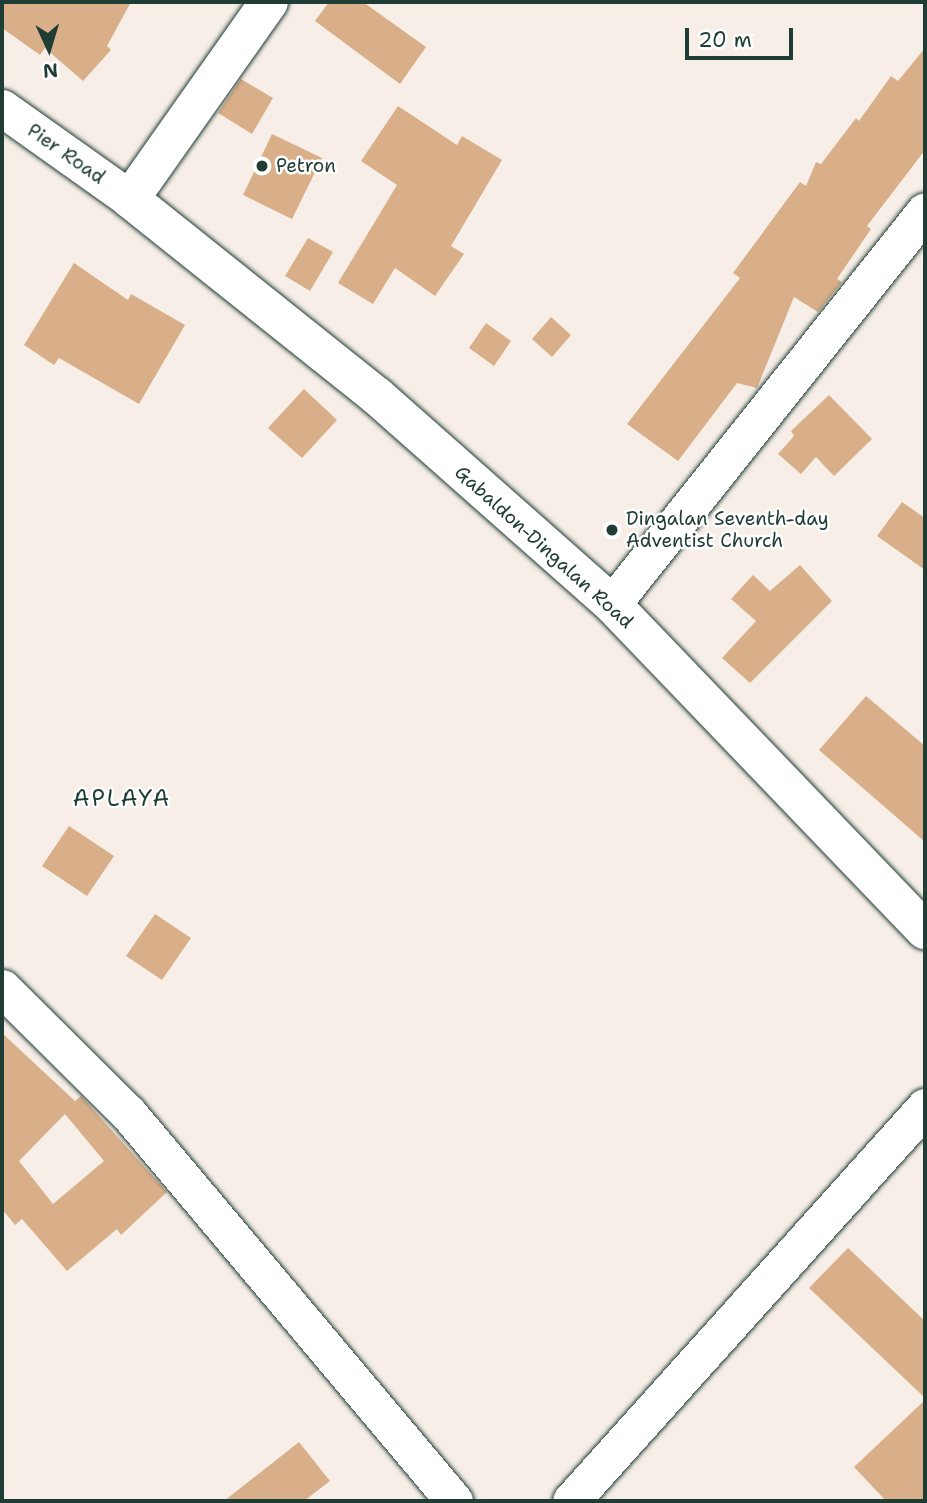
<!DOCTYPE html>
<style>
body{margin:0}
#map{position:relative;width:927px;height:1503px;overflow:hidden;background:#f7efe7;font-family:"Shantell Sans",sans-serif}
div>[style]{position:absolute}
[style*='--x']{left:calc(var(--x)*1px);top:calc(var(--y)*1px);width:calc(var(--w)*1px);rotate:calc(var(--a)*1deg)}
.building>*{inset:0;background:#d8af89}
.roads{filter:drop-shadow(0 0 2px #1f3d34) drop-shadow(0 0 2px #1f3d34)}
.street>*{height:37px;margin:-18.5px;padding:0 18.5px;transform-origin:18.5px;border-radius:18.5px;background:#fff}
.secondary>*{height:38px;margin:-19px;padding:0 19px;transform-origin:19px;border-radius:19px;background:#fff}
.primary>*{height:38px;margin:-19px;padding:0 19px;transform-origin:19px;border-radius:19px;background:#fff}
.dots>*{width:19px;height:19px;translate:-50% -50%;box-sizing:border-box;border:4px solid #fff;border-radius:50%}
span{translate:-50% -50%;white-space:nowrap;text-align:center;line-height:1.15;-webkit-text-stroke:5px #fff;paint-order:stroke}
.street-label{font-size:19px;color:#1f3d34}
.poi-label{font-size:19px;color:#1f3d34}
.left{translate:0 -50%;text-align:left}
.quarter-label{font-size:23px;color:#1f3d34;letter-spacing:2px}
.frame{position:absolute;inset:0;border:4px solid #1f3d34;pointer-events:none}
.north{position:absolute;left:14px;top:14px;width:70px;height:70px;-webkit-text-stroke:5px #fff;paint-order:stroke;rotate:176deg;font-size:19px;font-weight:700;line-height:28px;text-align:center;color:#1f3d34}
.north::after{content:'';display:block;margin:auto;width:24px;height:32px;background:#1f3d34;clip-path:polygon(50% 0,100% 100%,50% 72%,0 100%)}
.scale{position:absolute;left:685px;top:28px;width:108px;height:32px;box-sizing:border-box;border:4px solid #1f3d34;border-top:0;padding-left:9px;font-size:21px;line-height:24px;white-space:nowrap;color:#1f3d34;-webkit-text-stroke:5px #fff;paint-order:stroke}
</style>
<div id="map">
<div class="building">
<div style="clip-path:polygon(2px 2px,131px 2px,107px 46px,111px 50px,83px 81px,45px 48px,40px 55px,2px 28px)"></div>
<div style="clip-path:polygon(329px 2px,363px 2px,426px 47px,400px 84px,315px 21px)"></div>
<div style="clip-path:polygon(925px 48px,925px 150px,867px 226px,871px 229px,837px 279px,842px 282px,818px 312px,794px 297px,757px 388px,737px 383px,678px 461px,627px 424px,740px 278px,733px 273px,800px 182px,806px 186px,816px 162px,821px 164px,856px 118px,859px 121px,891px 76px,898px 81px)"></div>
<div style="clip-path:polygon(241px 79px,273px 98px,252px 134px,218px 113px)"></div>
<div style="clip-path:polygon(398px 106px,457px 145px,462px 136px,502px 160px,451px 246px,464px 254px,435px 296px,395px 268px,373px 304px,338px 283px,397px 185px,361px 161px)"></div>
<div style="clip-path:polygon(272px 134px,322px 158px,292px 219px,243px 195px)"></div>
<div style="clip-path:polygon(308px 238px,333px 252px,310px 291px,285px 276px)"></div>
<div style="clip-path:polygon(74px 263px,128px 300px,131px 294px,185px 325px,139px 404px,59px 358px,54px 365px,24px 345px)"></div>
<div style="clip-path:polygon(551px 317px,571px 335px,552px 357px,532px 339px)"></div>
<div style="clip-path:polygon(486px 323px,511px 341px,494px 366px,469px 348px)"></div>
<div style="clip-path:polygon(304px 389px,337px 420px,302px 458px,268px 428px)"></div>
<div style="clip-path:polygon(829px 395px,872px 439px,834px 476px,816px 457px,801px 474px,778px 454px,794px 436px,791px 431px)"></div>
<div style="clip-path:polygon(902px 502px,925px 518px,925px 570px,877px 536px)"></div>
<div style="clip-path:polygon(800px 565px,832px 601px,750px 683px,722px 658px,756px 621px,731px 599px,753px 575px,770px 591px)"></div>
<div style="clip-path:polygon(866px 696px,925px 746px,925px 842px,819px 750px)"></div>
<div style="clip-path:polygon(69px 826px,114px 856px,87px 896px,42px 866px)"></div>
<div style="clip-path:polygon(155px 914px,191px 938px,162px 980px,126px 956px)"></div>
<div style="clip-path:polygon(evenodd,2px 1033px,75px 1101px,81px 1096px,167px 1192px,121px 1235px,117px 1229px,67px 1271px,22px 1219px,15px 1225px,2px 1209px,2px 1033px,65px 1114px,104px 1161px,53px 1204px,19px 1161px,65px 1114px)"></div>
<div style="clip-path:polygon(848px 1248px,925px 1321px,925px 1398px,809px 1288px)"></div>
<div style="clip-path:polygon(925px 1400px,925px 1501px,886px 1501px,854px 1467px)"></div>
<div style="clip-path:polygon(299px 1442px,330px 1481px,304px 1501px,224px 1501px)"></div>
</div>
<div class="roads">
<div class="street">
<div style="--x:2;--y:108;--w:157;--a:35.4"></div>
<div style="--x:612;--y:604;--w:502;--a:-51.46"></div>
<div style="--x:2;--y:988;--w:177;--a:44.8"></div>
<div style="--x:128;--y:1113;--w:507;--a:49.96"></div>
<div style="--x:571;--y:1501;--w:530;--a:-48.06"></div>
</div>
<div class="secondary">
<div style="--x:130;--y:199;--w:241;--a:-54.8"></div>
</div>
<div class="primary">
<div style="--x:130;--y:199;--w:316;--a:38.6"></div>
<div style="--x:377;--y:396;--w:314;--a:41.5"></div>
<div style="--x:612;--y:604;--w:452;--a:46.2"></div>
</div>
</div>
<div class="dots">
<div style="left:262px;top:166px;background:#1f3d34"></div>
<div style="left:612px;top:530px;background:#1f3d34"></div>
</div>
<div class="street-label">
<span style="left:66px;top:154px;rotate:35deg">Pier Road</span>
<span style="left:544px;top:547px;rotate:42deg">Gabaldon-Dingalan Road</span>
</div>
<div class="poi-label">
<span class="left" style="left:276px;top:166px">Petron</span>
<span class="left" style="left:626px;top:530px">Dingalan Seventh-day<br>Adventist Church</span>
</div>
<div class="quarter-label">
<span style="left:122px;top:798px">APLAYA</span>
</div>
<div class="frame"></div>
<div class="north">N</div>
<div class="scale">20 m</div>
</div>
